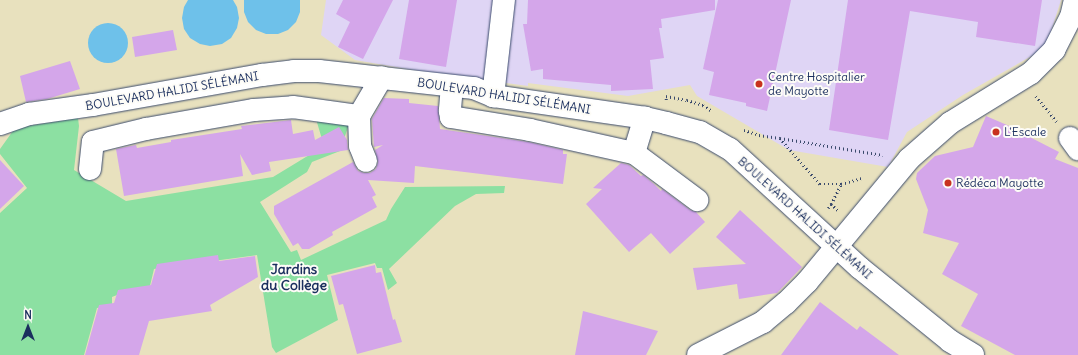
<!DOCTYPE html>
<meta charset="utf-8">
<style>
body{margin:0}
#map{position:relative;width:1078px;height:355px;overflow:hidden;background:#e8e1be;font-family:Delius,sans-serif}
div>[style]{position:absolute}
[style*='--x']{left:calc(var(--x)*1px);top:calc(var(--y)*1px);width:calc(var(--w)*1px);rotate:calc(var(--a)*1deg)}
.built>*{inset:0;background:#dfd5f5}
.green>*{inset:0;background:#8ce0a2}
.water>*{inset:0;background:#6ec1ea}
.round{border-radius:50%}
.building>*{inset:0;background:#d4a6ea}
.path>*{height:2.5px;margin-top:-1.25px;transform-origin:0;background:repeating-linear-gradient(90deg,#3a4a6c 0 1px,transparent 0 4px)}
.roads{filter:drop-shadow(0 0 1px #3a4a6c) drop-shadow(0 0 1px #3a4a6c)}
.minor>*{height:22px;margin:-11px;padding:0 11px;transform-origin:11px;border-radius:11px;background:#fff}
.dots>*{width:11px;height:11px;translate:-50% -50%;box-sizing:border-box;border:2px solid #fdfcf7;border-radius:50%}
span{translate:-50% -50%;white-space:nowrap;text-align:center;line-height:1.15;-webkit-text-stroke:4px #fdfcf7;paint-order:stroke}
.poi-label{font-size:12px;color:#1b2f5e}
.left{translate:0 -50%;text-align:left}
.street-label{font-size:12px;color:#1b2f5e}
.quarter-label{font-size:14px;color:#1b2f5e;font-weight:700}
.north{position:absolute;left:8px;top:307px;width:40px;height:40px;-webkit-text-stroke:3px #fdfcf7;paint-order:stroke;rotate:0deg;font-size:11px;font-weight:700;line-height:16px;text-align:center;color:#1b2f5e}
.north::after{content:'';display:block;margin:auto;width:14px;height:18px;background:#1b2f5e;clip-path:polygon(50% 0,100% 100%,50% 72%,0 100%)}
</style>
<div id="map">
<div class="built">
<div style="clip-path:polygon(326px 0,1061px 0,1047px 44px,1035px 54px,963px 95px,907px 132px,888px 167px,789px 150px,697px 96px,690px 85px,628px 96px,528px 83px,528px 86px,431px 73px,355px 60px,321px 35px)"></div>
</div>
<div class="green">
<div style="clip-path:polygon(78px 118px,79px 126px,74px 170px,126px 201px,273px 177px,324px 146px,316px 119px,349px 124px,340px 151px,312px 162px,307px 172px,260px 202px,291px 252px,297px 250px,301px 260px,386px 220px,391px 209px,405px 187px,505px 186px,504px 193px,476px 194px,455px 206px,389px 269px,397px 283px,388px 290px,382px 268px,377px 268px,375px 263px,327px 275px,338px 320px,276px 353px,272px 347px,257px 255px,154px 269px,149px 290px,117px 295px,112px 297px,112px 306px,97px 308px,84px 355px,0 355px,0 213px,27px 188px,0 154px,0 149px,15px 128px)"></div>
</div>
<div class="water">
<div style="clip-path:polygon(188px 0,233px 0,237px 7px,239px 18px,237px 28px,231px 38px,222px 44px,210px 46px,200px 44px,190px 38px,184px 29px,182px 18px,184px 7px)"></div>
<div style="clip-path:polygon(244px 0,300px 0,300px 12px,296px 22px,288px 30px,278px 34px,266px 34px,256px 30px,248px 22px,244px 12px)"></div>
<div class="round" style="left:88px;top:23px;width:40px;height:40px"></div>
</div>
<div class="building">
<div style="clip-path:polygon(343px 0,393px 0,363px 59px,338px 47px,350px 22px,336px 14px)"></div>
<div style="clip-path:polygon(409px 0,457px 0,446px 67px,399px 59px)"></div>
<div style="clip-path:polygon(528px 0,715px 0,715px 10px,661px 19px,662px 28px,659px 28px,664px 58px,650px 60px,653px 89px,611px 91px,611px 85px,543px 79px,543px 69px,531px 71px,523px 24px,527px 24px)"></div>
<div style="clip-path:polygon(718px 0,791px 0,767px 111px,746px 106px,746px 103px,709px 95px,714px 72px,703px 69px)"></div>
<div style="clip-path:polygon(848px 0,1042px 0,1035px 46px,976px 37px,978px 22px,910px 11px,888px 140px,829px 130px)"></div>
<div style="clip-path:polygon(173px 30px,177px 50px,135px 57px,132px 37px)"></div>
<div style="clip-path:polygon(70px 61px,80px 89px,47px 99px,26px 102px,20px 76px)"></div>
<div style="clip-path:polygon(384px 98px,409px 99px,409px 103px,438px 106px,440px 129px,528px 142px,563px 150px,563px 154px,567px 154px,563px 184px,415px 166px,414px 183px,368px 180px,376px 195px,372px 197px,377px 207px,332px 232px,333px 235px,309px 249px,302px 249px,298px 243px,293px 246px,274px 214px,274px 206px,353px 162px,358px 171px,364px 173px,370px 173px,376px 169px,378px 162px,375px 150px,383px 145px,374px 147px,372px 119px)"></div>
<div style="clip-path:polygon(986px 116px,1014px 128px,1014px 129px,1059px 152px,1055px 159px,1078px 168px,1078px 355px,1015px 355px,961px 326px,978px 294px,942px 274px,959px 243px,923px 233px,928px 210px,916px 179px,917px 173px,935px 156px,973px 147px)"></div>
<div style="clip-path:polygon(291px 120px,293px 134px,313px 130px,315px 140px,339px 127px,347px 140px,348px 150px,269px 162px,271px 171px,252px 175px,240px 154px,243px 176px,124px 196px,116px 149px,136px 145px,137px 148px,171px 142px,171px 140px,242px 129px,241px 126px)"></div>
<div style="clip-path:polygon(0 160px,24px 186px,0 209px)"></div>
<div style="clip-path:polygon(621px 163px,629px 165px,641px 176px,643px 175px,654px 184px,661px 191px,662px 189px,690px 210px,696px 212px,705px 222px,670px 254px,651px 233px,629px 252px,586px 204px,602px 189px,593px 188px)"></div>
<div style="clip-path:polygon(740px 210px,802px 267px,777px 293px,739px 299px,737px 284px,697px 290px,693px 268px,746px 264px,716px 237px)"></div>
<div style="clip-path:polygon(218px 255px,219px 261px,255px 256px,258px 277px,210px 305px,212px 311px,149px 321px,139px 355px,85px 355px,99px 305px,114px 303px,118px 290px,151px 285px,157px 264px)"></div>
<div style="clip-path:polygon(375px 265px,376px 273px,381px 272px,393px 320px,395px 319px,402px 342px,357px 354px,343px 304px,339px 305px,331px 276px)"></div>
<div style="clip-path:polygon(820px 302px,857px 330px,860px 326px,899px 355px,781px 355px)"></div>
<div style="clip-path:polygon(583px 311px,658px 331px,646px 355px,575px 355px)"></div>
</div>
<div class="path">
<div style="--x:1036;--y:96;--w:33;--a:51"></div>
<div style="--x:666;--y:100;--w:4;--a:-90"></div>
<div style="--x:666;--y:96;--w:21;--a:11"></div>
<div style="--x:687;--y:100;--w:17;--a:17"></div>
<div style="--x:703;--y:105;--w:11;--a:34"></div>
<div style="--x:744;--y:130;--w:16;--a:18"></div>
<div style="--x:759;--y:135;--w:21;--a:8"></div>
<div style="--x:780;--y:138;--w:61;--a:49"></div>
<div style="--x:820;--y:184;--w:21;--a:0"></div>
<div style="--x:841;--y:184;--w:22;--a:-16"></div>
<div style="--x:780;--y:138;--w:104;--a:9.4"></div>
<div style="--x:831;--y:204;--w:22;--a:-63"></div>
<div style="--x:828;--y:208;--w:5;--a:-53"></div>
<div style="--x:831;--y:204;--w:11;--a:41"></div>
</div>
<div class="roads">
<div class="minor">
<div style="--x:452;--y:86;--w:25;--a:95"></div>
<div style="--x:450;--y:111;--w:6;--a:81"></div>
<div style="--x:451;--y:117;--w:80;--a:9.3"></div>
<div style="--x:530;--y:130;--w:107;--a:12.5"></div>
<div style="--x:634;--y:153;--w:37;--a:-73"></div>
<div style="--x:493;--y:96;--w:97;--a:-83.5"></div>
<div style="--x:359;--y:116;--w:30;--a:88"></div>
<div style="--x:360;--y:146;--w:16;--a:68"></div>
<div style="--x:0;--y:124;--w:31;--a:-19"></div>
<div style="--x:29;--y:114;--w:65;--a:-8"></div>
<div style="--x:93;--y:105;--w:172;--a:-10.1"></div>
<div style="--x:262;--y:75;--w:32;--a:-7"></div>
<div style="--x:294;--y:71;--w:25;--a:0"></div>
<div style="--x:319;--y:71;--w:156;--a:6.3"></div>
<div style="--x:474;--y:88;--w:21;--a:23"></div>
<div style="--x:493;--y:96;--w:154;--a:8.2"></div>
<div style="--x:645;--y:118;--w:22;--a:13"></div>
<div style="--x:666;--y:123;--w:35;--a:15"></div>
<div style="--x:700;--y:132;--w:34;--a:30"></div>
<div style="--x:730;--y:149;--w:176;--a:42.5"></div>
<div style="--x:860;--y:268;--w:116;--a:39"></div>
<div style="--x:950;--y:341;--w:27;--a:31"></div>
<div style="--x:1070;--y:138;--w:14;--a:54"></div>
<div style="--x:634;--y:153;--w:79;--a:36.7"></div>
<div style="--x:90;--y:169;--w:27;--a:-84"></div>
<div style="--x:93;--y:142;--w:55;--a:-13.8"></div>
<div style="--x:146;--y:129;--w:110;--a:-10"></div>
<div style="--x:254;--y:110;--w:39;--a:-4"></div>
<div style="--x:293;--y:107;--w:67;--a:7.8"></div>
<div style="--x:359;--y:116;--w:45;--a:-59.5"></div>
<div style="--x:698;--y:355;--w:73;--a:-26.9"></div>
<div style="--x:763;--y:322;--w:30;--a:-40"></div>
<div style="--x:786;--y:303;--w:30;--a:-45"></div>
<div style="--x:807;--y:282;--w:160;--a:-50.3"></div>
<div style="--x:909;--y:159;--w:55;--a:-41.3"></div>
<div style="--x:950;--y:123;--w:95;--a:-31.7"></div>
<div style="--x:1031;--y:73;--w:33;--a:-45"></div>
<div style="--x:1054;--y:50;--w:37;--a:-63"></div>
<div style="--x:1071;--y:17;--w:17;--a:-77"></div>
</div>
</div>
<div class="dots">
<div style="left:759px;top:84px;background:#c8321e"></div>
<div style="left:996px;top:132px;background:#c8321e"></div>
<div style="left:948px;top:183px;background:#c8321e"></div>
</div>
<div class="poi-label">
<span class="left" style="left:768px;top:84px">Centre Hospitalier<br>de Mayotte</span>
<span class="left" style="left:1004px;top:132px">L'Escale</span>
<span class="left" style="left:956px;top:183px">Rédéca Mayotte</span>
</div>
<div class="street-label">
<span style="left:172px;top:91px;rotate:-10deg">BOULEVARD HALIDI SÉLÉMANI</span>
<span style="left:504px;top:96px;rotate:9deg">BOULEVARD HALIDI SÉLÉMANI</span>
<span style="left:805px;top:218px;rotate:42deg">BOULEVARD HALIDI SÉLÉMANI</span>
</div>
<div class="quarter-label">
<span style="left:294px;top:277px">Jardins<br>du Collège</span>
</div>
<div class="north">N</div>
</div>
